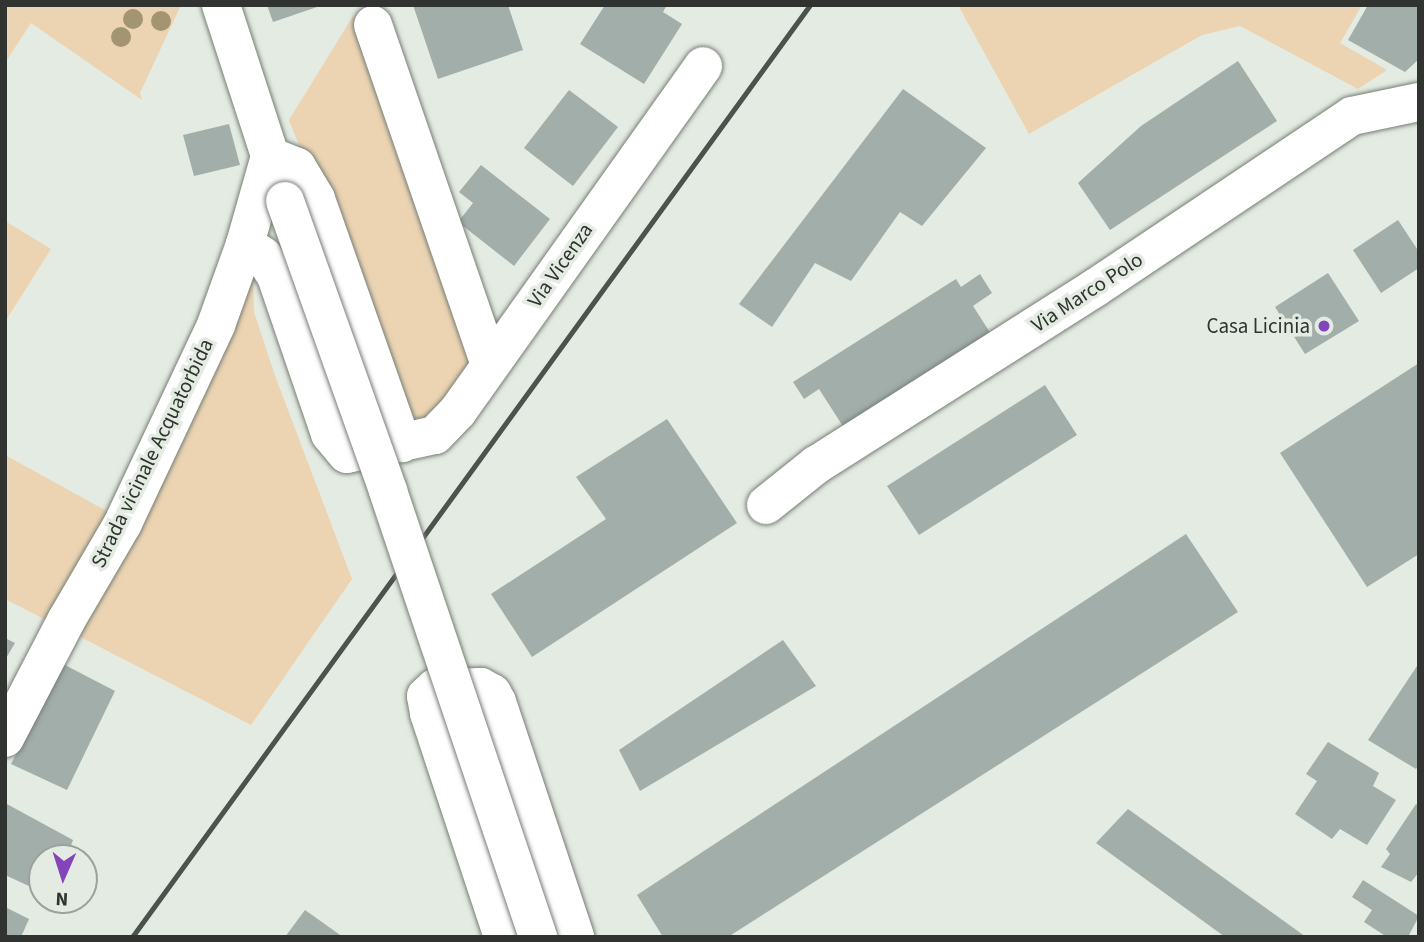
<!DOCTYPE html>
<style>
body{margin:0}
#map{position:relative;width:1424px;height:942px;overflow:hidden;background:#e3ebe2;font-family:"Source Sans 3",sans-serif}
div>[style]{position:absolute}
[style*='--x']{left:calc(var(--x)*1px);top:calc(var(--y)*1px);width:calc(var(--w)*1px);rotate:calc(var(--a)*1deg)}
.green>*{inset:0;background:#ecd4b3}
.building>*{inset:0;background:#a2aeaa}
.roads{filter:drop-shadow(0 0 2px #777e75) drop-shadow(0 0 2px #777e75)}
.minor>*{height:38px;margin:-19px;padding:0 19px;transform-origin:19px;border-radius:19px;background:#fff}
.rail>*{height:5px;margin:-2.5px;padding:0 2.5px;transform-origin:2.5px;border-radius:2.5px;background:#4e524e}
.bridges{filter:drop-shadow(0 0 2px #777e75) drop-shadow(0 0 2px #777e75)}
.minor-bridge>*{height:38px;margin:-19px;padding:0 19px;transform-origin:19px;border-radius:19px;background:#fff}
.trees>*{width:20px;height:20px;margin:-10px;border-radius:50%;background:#a49572}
.dots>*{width:19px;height:19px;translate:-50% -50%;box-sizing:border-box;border:4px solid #e3ebe2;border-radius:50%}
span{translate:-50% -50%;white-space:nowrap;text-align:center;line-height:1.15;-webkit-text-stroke:7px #e3ebe2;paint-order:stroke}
.street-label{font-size:21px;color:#303330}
.poi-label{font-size:21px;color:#303330}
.right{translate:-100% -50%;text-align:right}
.frame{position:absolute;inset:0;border:7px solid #303330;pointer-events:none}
.north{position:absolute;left:28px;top:844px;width:70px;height:70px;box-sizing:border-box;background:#e3ebe2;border:2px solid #9ba19b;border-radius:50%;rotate:183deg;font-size:19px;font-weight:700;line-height:28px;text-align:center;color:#303330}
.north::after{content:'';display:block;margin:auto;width:24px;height:32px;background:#8445bb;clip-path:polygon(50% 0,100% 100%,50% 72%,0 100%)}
</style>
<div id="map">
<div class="green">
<div style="clip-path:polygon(5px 5px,181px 5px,140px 93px,142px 100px,31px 23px,5px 63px)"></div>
<div style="clip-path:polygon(958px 5px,1362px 5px,1340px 43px,1387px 70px,1358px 89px,1240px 26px,1202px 35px,1029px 134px)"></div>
<div style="clip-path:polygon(353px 16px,479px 358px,430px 420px,410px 420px,289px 120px)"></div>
<div style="clip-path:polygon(5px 221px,51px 249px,5px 322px)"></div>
<div style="clip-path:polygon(246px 277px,253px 278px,254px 312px,274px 373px,352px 579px,251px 725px,67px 630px)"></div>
<div style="clip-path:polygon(5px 455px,114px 515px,54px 624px,5px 599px)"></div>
</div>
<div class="building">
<div style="clip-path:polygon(267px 5px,320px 5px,320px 6px,273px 22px)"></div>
<div style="clip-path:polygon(413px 5px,508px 5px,523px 50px,438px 79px)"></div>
<div style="clip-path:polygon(605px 5px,667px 5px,663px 12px,682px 24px,644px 84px,580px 44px)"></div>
<div style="clip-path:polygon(1368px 5px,1419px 5px,1419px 59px,1405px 72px,1348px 40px)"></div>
<div style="clip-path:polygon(1238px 61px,1277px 121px,1110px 230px,1078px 183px,1141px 126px)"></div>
<div style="clip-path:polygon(903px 89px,986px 148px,922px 226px,900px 212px,851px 281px,815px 263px,772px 327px,739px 304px)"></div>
<div style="clip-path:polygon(569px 90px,618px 127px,573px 186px,524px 148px)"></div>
<div style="clip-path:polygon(229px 124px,240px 165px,194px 176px,183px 135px)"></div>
<div style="clip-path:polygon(481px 165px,550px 219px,514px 266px,458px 222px,473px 203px,459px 192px)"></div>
<div style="clip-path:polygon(1398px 220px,1419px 252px,1419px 268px,1381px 293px,1353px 250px)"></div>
<div style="clip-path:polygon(1328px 273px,1359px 321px,1305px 354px,1275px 307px)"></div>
<div style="clip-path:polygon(980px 274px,992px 293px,973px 306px,993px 337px,846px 431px,819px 389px,804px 399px,793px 382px,956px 279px,961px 287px)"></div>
<div style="clip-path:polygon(1419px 363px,1419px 554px,1367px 587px,1280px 453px)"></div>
<div style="clip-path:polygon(1045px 385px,1077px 435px,919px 535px,887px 486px)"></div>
<div style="clip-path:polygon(667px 419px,737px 523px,532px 657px,491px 594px,606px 519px,576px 477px)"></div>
<div style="clip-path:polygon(1186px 534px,1238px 612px,728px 937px,663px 937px,637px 895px)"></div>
<div style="clip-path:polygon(5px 638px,15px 643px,5px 660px)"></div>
<div style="clip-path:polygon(783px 640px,816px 686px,640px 791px,619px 750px)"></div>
<div style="clip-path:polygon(1419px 663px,1419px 764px,1416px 769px,1368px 740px)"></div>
<div style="clip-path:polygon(63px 664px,115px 691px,67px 790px,11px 764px)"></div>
<div style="clip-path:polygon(1328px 742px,1379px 773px,1373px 786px,1396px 800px,1367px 845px,1340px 829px,1332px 839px,1295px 814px,1317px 781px,1306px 774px)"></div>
<div style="clip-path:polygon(5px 803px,73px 840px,66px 858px,42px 858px,42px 892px,5px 875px)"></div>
<div style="clip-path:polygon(1416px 804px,1419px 806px,1419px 872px,1411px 882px,1381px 867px,1390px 854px,1386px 849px)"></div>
<div style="clip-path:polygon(1128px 809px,1306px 937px,1225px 937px,1096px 843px)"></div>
<div style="clip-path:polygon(1363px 880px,1419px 916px,1408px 937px,1387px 937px,1364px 922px,1372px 910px,1352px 897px)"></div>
<div style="clip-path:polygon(5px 907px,29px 919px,21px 937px,5px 937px)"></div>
<div style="clip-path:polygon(305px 910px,343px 937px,285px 937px)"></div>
</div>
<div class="roads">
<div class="minor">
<div style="--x:221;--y:5;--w:184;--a:72"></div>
<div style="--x:373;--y:25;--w:359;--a:71"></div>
<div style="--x:270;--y:156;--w:29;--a:22"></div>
<div style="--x:297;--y:167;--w:37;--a:59"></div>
<div style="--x:316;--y:199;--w:259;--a:70.6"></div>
<div style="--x:245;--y:244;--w:22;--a:34"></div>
<div style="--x:263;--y:256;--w:24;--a:57"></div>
<div style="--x:276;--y:276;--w:167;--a:71.1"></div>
<div style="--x:330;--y:434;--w:26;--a:50"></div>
<div style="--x:347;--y:454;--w:90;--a:-12.2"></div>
<div style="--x:435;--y:435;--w:33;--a:-46"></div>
<div style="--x:458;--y:411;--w:423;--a:-54.6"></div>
<div style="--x:766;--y:505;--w:64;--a:-38.7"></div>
<div style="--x:816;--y:465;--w:330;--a:-32.4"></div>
<div style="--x:1095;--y:288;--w:309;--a:-33.8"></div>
<div style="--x:1352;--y:116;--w:68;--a:-11.8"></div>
<div style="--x:5;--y:738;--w:134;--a:-62.5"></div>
<div style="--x:67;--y:619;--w:111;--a:-59.7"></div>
<div style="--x:123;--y:523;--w:219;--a:-64.8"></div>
<div style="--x:216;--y:325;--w:86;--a:-70.3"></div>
<div style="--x:245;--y:244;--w:91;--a:-74.1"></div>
<div style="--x:503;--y:937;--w:236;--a:-108.3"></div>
<div style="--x:429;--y:713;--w:17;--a:-100"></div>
<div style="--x:426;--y:696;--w:12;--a:-42"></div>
<div style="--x:435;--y:688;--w:46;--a:-1.2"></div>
<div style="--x:481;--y:687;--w:13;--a:29"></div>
<div style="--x:492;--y:693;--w:10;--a:61"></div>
<div style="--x:497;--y:702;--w:248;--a:71.6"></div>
</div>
</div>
<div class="rail">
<div style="--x:132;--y:937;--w:1153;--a:-53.97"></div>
</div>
<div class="bridges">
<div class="minor-bridge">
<div style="--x:285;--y:201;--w:308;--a:70.4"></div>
<div style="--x:388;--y:491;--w:471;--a:71.4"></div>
</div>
</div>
<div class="trees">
<div style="left:133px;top:19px"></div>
<div style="left:161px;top:21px"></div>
<div style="left:121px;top:37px"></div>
</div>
<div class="dots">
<div style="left:1324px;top:326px;background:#8445bb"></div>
</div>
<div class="street-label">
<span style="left:560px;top:265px;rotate:-55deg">Via Vicenza</span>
<span style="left:1087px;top:292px;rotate:-33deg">Via Marco Polo</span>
<span style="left:152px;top:453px;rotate:-64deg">Strada vicinale Acquatorbida</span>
</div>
<div class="poi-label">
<span class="right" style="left:1310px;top:326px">Casa Licinia</span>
</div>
<div class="frame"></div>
<div class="north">N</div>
</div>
